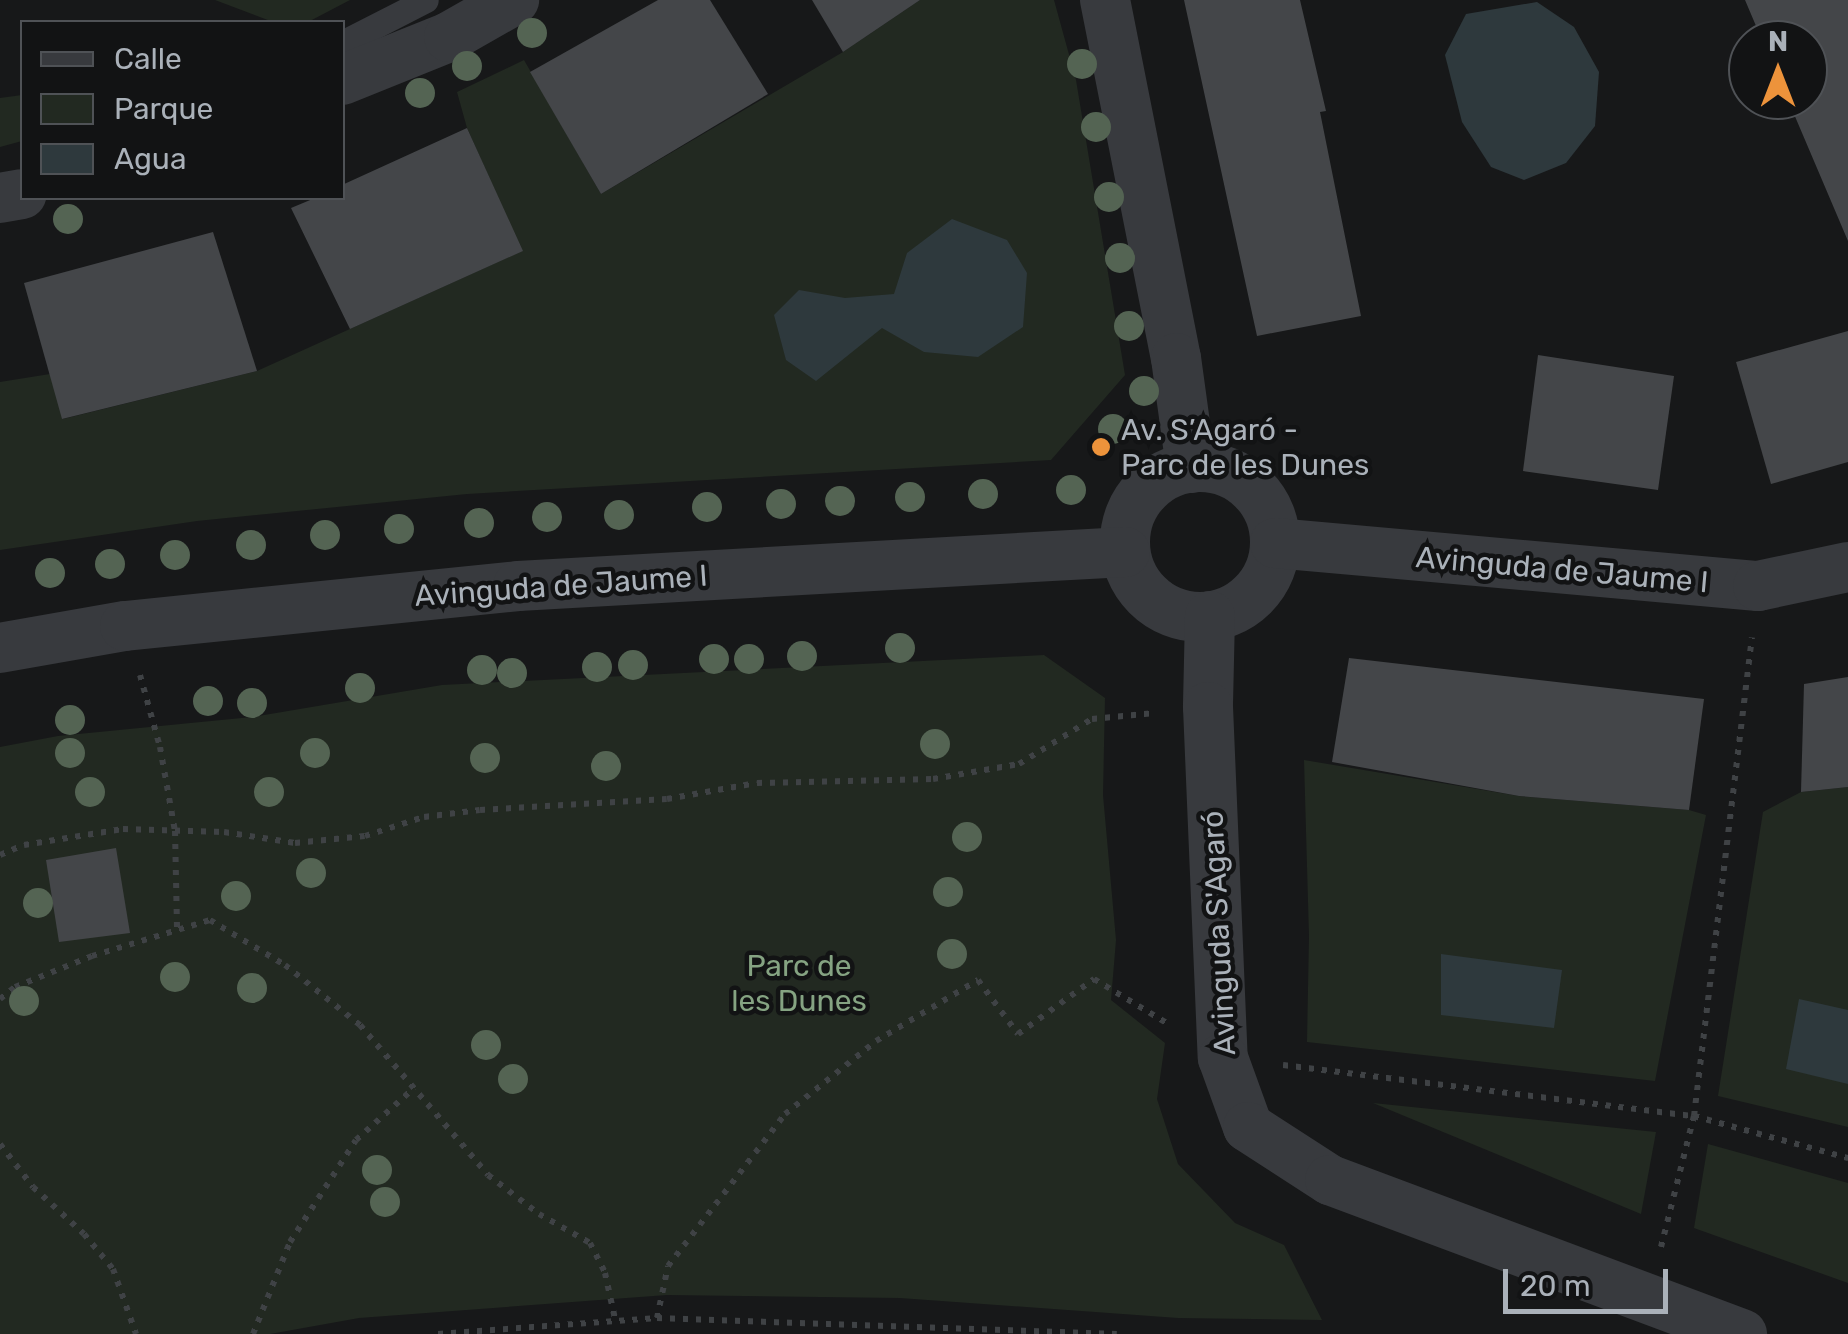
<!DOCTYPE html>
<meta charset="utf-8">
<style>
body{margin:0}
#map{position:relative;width:1848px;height:1334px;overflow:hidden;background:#171819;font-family:Rubik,sans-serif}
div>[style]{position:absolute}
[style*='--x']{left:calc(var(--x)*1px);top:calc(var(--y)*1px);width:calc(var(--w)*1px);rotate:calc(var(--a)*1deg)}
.green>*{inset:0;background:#222921}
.water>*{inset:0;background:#2e393d}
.building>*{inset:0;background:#444649}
.path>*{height:6px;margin-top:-3px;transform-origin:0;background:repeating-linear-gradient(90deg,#3f4245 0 5px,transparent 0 13px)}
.lane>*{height:25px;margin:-12.5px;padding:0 12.5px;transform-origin:12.5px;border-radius:12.5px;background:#383a3e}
.street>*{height:50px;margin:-25px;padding:0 25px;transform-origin:25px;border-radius:25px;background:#383a3e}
.street>.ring{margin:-25px;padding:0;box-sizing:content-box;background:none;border:50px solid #383a3e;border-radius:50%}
.trees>*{width:30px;height:30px;margin:-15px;border-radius:50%;background:#546453}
.dots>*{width:28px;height:28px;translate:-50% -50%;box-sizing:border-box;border:5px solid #121314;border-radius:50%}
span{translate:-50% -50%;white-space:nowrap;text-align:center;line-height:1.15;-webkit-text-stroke:9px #121314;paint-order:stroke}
.poi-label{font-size:30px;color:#aab1b9}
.left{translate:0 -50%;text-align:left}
.street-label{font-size:30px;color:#aab1b9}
.park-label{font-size:30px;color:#85a382}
.legend{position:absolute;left:20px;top:20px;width:325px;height:180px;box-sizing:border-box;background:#121314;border:2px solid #4f5256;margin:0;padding:12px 18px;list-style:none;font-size:30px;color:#aab1b9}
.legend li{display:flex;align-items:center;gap:20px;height:50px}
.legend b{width:50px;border:2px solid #4f5256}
.north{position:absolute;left:1728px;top:20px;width:100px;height:100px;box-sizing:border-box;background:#121314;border:2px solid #4f5256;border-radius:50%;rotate:0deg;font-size:28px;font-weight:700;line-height:40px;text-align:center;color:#aab1b9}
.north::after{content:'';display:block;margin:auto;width:35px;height:45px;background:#ed933b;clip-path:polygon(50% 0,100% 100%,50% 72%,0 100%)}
.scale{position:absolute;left:1503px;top:1269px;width:165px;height:45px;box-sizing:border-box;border:5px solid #aab1b9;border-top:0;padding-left:12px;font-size:30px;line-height:35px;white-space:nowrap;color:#aab1b9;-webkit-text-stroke:8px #121314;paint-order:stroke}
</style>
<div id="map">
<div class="green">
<div style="clip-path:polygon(215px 0,350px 0,308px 22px,273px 22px)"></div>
<div style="clip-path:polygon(920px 0,1054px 0,1076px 80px,1125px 375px,1051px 460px,467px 494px,197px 521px,0 550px,0 382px,50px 374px,63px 419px,257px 371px,522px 251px,467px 128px,457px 92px,524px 60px,601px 194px,843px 52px)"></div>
<div style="clip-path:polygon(22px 95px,22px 141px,0 147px,0 98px)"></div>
<div style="clip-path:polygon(1044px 655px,1105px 698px,1103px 795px,1116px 940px,1111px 1000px,1165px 1043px,1157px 1099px,1178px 1164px,1235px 1223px,1284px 1245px,1322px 1320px,1178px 1318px,900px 1298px,667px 1295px,359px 1318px,270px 1334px,0 1334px,0 747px,58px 736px,252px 717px,442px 685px)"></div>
<div style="clip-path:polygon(1304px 760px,1519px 796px,1689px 810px,1706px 815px,1655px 1081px,1307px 1042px,1309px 936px)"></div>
<div style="clip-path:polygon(1848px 787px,1848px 1127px,1718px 1096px,1763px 812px,1801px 792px)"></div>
<div style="clip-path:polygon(1373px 1103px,1656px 1132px,1641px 1214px)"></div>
<div style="clip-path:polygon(1708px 1144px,1848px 1183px,1848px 1283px,1694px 1228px)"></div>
</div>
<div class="water">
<div style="clip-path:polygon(1537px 2px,1574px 27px,1599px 72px,1595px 126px,1566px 163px,1524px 180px,1491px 167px,1462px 122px,1445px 55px,1466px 14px)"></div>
<div style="clip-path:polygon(952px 219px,1007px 240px,1027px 273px,1023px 327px,978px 357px,924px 352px,882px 328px,816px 381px,786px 360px,774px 315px,799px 290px,845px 298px,894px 294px,907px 253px)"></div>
<div style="clip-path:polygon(1441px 954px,1562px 970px,1554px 1028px,1441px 1015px)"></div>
<div style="clip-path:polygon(1799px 999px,1848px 1010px,1848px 1084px,1786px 1069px)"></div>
</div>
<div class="building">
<div style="clip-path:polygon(658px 0,710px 0,768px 94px,601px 194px,530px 72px)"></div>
<div style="clip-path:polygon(812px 0,920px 0,843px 52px)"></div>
<div style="clip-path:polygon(1184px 0,1300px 0,1326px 111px,1320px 112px,1361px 316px,1257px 336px)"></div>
<div style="clip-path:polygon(1745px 0,1848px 0,1848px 241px,1788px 100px,1808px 100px,1808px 40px,1762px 40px)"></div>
<div style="clip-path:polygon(467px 128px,523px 251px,350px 329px,291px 208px,315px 198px,342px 198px,342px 185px)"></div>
<div style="clip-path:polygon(213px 232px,257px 371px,62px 419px,24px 283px)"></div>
<div style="clip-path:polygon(1848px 331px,1848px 462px,1771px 484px,1736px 362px)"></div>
<div style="clip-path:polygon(1538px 355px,1674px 376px,1658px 490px,1523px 471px)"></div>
<div style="clip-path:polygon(1349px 658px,1704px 699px,1689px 810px,1519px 796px,1332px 762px)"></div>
<div style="clip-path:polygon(1848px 677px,1848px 787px,1801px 792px,1804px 684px)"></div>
<div style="clip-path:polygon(116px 848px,130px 933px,59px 942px,46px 860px)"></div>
</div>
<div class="path">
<div style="--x:140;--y:675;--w:75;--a:74.5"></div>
<div style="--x:160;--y:747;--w:85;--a:79.9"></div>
<div style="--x:175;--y:831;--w:96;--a:88.8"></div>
<div style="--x:0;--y:855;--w:26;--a:-23"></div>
<div style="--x:24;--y:845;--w:100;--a:-9.2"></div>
<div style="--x:123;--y:829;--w:101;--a:1.7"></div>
<div style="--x:224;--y:832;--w:72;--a:8.8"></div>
<div style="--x:295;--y:843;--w:70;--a:-5.7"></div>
<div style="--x:365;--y:836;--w:62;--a:-17.9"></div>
<div style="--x:424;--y:817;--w:56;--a:-7.1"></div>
<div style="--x:480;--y:810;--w:187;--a:-3.4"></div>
<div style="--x:667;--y:799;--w:91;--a:-10.1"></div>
<div style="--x:757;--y:783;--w:176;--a:-1.3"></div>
<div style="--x:933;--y:779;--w:87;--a:-9.9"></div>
<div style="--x:1019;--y:764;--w:86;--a:-31.7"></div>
<div style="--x:1092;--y:719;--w:63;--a:-5.4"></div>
<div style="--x:0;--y:999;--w:19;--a:-39"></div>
<div style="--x:15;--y:987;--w:83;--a:-21.9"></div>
<div style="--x:92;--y:956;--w:123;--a:-17"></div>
<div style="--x:210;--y:920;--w:87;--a:31"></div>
<div style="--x:285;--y:965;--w:96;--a:38.7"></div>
<div style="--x:360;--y:1025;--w:197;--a:49.5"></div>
<div style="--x:488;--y:1175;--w:64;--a:37.4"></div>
<div style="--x:539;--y:1214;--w:59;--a:29.6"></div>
<div style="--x:590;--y:1243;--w:34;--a:63"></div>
<div style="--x:605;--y:1273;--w:47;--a:77.7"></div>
<div style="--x:1283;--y:1065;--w:414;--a:7.1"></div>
<div style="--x:1694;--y:1116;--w:160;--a:15.3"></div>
<div style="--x:0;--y:1144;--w:54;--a:52.5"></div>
<div style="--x:33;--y:1187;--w:69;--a:42.7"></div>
<div style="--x:84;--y:1234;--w:45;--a:50.4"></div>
<div style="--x:113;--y:1269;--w:69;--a:70.5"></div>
<div style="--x:1661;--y:1247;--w:135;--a:-75.9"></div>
<div style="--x:1694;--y:1116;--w:482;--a:-83.1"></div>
<div style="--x:657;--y:1318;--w:53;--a:-78.1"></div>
<div style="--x:668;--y:1266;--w:192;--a:-52.4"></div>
<div style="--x:785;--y:1114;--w:117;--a:-38.7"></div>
<div style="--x:876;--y:1041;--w:119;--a:-30.9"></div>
<div style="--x:978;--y:980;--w:67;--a:53.5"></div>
<div style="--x:1018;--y:1034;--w:94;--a:-35.9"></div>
<div style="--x:1094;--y:979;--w:89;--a:31.2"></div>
<div style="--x:253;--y:1334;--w:99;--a:-68.1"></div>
<div style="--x:290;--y:1242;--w:121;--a:-57.1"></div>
<div style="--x:356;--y:1140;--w:78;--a:-41.9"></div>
<div style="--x:438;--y:1334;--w:220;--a:-4.2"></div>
<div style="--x:657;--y:1318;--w:460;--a:2"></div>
</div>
<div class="lane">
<div style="--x:342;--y:43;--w:94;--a:-27.1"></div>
</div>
<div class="street">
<div style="--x:1105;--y:0;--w:365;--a:78.8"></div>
<div style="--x:1176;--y:358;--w:111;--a:82.2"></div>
<div style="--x:342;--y:80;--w:115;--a:-21.9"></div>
<div style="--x:449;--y:37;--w:75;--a:-29.6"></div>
<div style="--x:0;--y:198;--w:22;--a:-10"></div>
<div class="ring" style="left:1125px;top:467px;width:100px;height:100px"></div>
<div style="--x:1275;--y:543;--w:485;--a:5.1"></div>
<div style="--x:1758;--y:586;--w:92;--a:-11.9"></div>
<div style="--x:1210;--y:616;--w:91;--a:91.3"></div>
<div style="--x:1208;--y:707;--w:351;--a:87.6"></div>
<div style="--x:1223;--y:1058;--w:73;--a:70.1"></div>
<div style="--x:1248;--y:1127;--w:98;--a:32.9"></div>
<div style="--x:1330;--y:1180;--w:440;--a:20.5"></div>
<div style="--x:0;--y:648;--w:127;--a:-10"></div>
<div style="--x:125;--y:626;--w:395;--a:-5.8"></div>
<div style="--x:518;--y:586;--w:608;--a:-3.21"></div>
</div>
<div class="trees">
<div style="left:532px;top:33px"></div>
<div style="left:1082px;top:64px"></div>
<div style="left:467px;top:66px"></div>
<div style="left:420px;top:93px"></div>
<div style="left:1096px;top:127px"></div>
<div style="left:1109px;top:197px"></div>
<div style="left:68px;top:219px"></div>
<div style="left:1120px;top:258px"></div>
<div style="left:1129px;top:326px"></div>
<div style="left:1144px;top:391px"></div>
<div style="left:1113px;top:429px"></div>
<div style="left:1071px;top:490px"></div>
<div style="left:983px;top:494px"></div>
<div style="left:910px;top:497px"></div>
<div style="left:840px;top:501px"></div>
<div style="left:781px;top:504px"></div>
<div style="left:707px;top:507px"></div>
<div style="left:619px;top:515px"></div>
<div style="left:547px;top:517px"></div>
<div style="left:479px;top:523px"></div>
<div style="left:399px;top:529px"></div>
<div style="left:325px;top:535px"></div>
<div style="left:251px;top:545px"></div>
<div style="left:175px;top:555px"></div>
<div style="left:110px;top:564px"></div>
<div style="left:50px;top:573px"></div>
<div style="left:900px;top:648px"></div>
<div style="left:802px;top:656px"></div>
<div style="left:714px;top:659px"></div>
<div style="left:749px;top:659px"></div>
<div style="left:633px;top:665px"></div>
<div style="left:597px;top:667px"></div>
<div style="left:482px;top:670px"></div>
<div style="left:512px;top:673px"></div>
<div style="left:360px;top:688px"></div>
<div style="left:208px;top:701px"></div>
<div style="left:252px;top:703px"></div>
<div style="left:70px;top:720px"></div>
<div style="left:935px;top:744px"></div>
<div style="left:70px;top:753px"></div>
<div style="left:315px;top:753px"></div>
<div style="left:485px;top:758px"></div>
<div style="left:606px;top:766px"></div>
<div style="left:90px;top:792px"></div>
<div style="left:269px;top:792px"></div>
<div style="left:967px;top:837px"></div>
<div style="left:311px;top:873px"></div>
<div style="left:948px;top:892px"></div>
<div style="left:236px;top:896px"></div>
<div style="left:38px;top:903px"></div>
<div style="left:952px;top:954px"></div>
<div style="left:175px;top:977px"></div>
<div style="left:252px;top:988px"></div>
<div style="left:24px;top:1001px"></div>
<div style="left:486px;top:1045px"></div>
<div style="left:513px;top:1079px"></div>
<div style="left:377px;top:1170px"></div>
<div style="left:385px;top:1202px"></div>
</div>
<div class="dots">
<div style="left:1101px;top:447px;background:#ed933b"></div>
</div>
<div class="poi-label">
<span class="left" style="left:1121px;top:447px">Av. S’Agaró -<br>Parc de les Dunes</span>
</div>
<div class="street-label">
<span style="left:1562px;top:570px;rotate:5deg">Avinguda de Jaume I</span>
<span style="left:561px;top:586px;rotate:-4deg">Avinguda de Jaume I</span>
<span style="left:1219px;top:933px;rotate:-93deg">Avinguda S'Agaró</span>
</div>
<div class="park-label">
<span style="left:799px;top:983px">Parc de<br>les Dunes</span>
</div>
<ul class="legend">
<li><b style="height:12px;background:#383a3e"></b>Calle</li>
<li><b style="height:28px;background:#222921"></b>Parque</li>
<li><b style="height:28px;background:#2e393d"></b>Agua</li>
</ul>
<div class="north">N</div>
<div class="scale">20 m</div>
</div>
